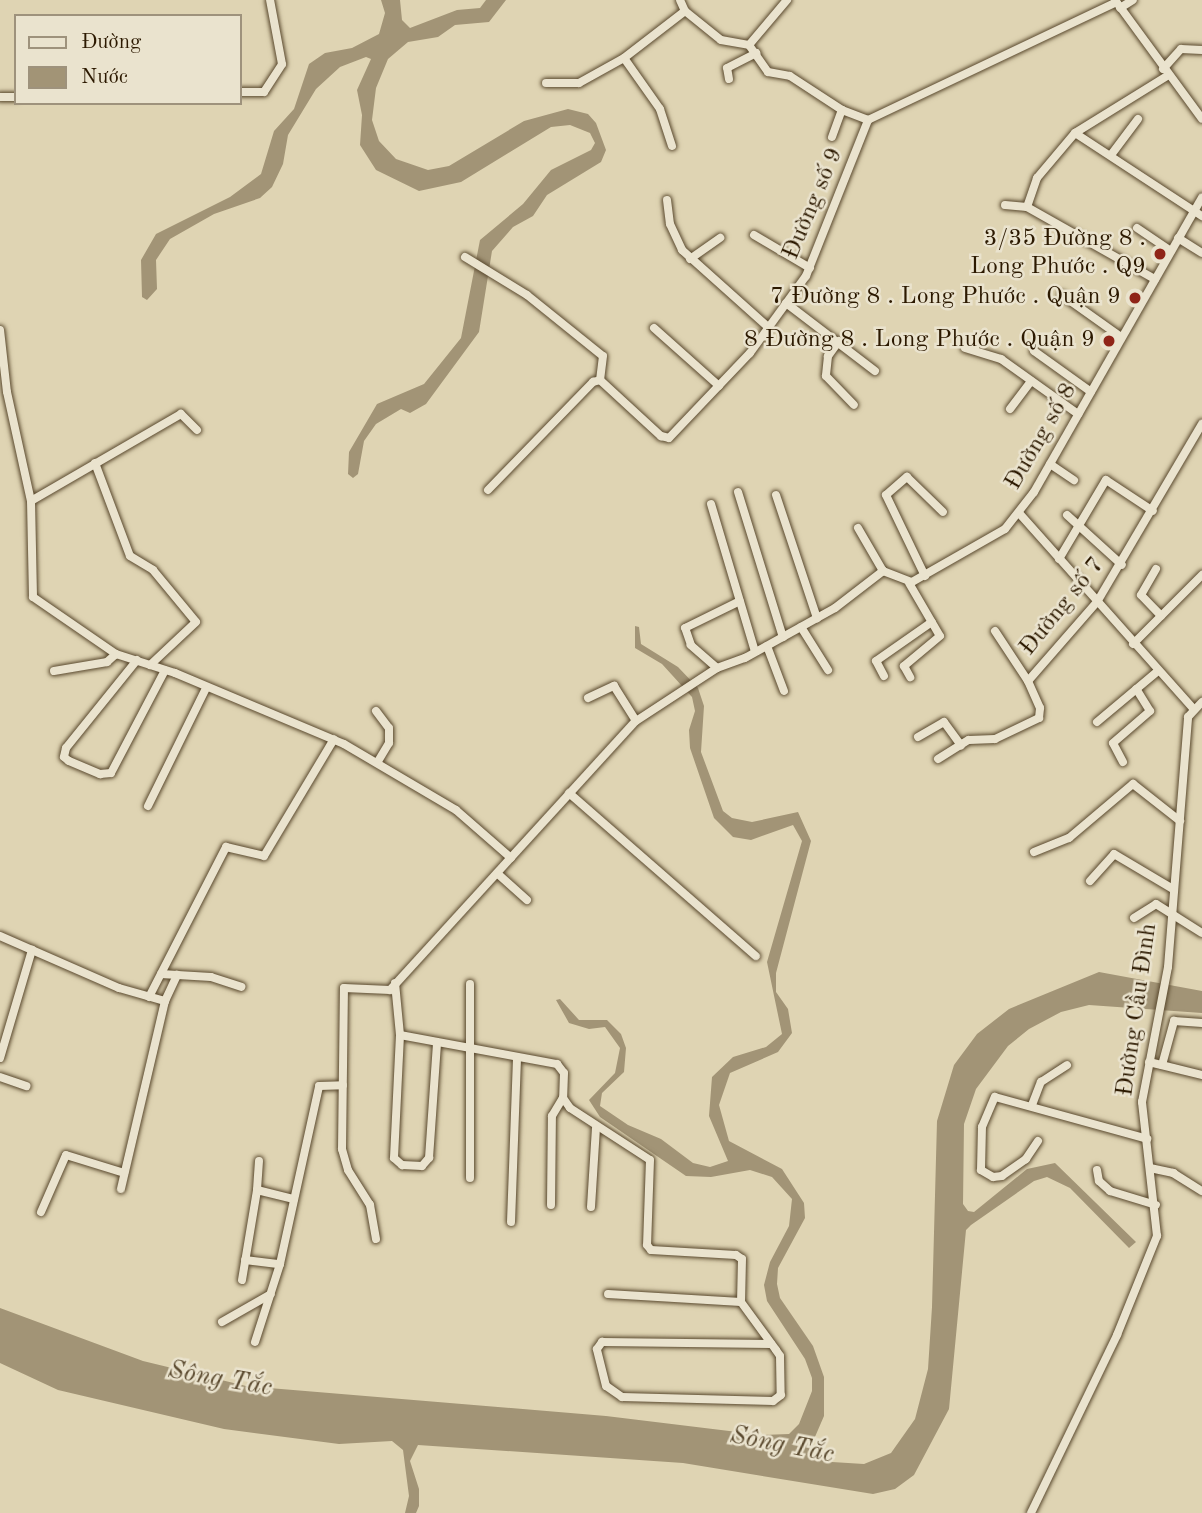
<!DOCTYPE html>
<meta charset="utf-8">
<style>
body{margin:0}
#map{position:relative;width:1202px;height:1513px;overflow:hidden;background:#dfd4b3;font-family:"Old Standard TT",serif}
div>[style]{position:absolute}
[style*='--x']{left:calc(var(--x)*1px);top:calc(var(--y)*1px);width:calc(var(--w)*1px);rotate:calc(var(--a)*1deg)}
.water>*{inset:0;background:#a29476}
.roads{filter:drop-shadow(0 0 2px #59482d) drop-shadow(0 0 2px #59482d)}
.minor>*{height:8px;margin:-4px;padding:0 4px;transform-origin:4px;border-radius:4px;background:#eae3ce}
.dots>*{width:19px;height:19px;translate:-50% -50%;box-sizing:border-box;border:4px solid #eae3ce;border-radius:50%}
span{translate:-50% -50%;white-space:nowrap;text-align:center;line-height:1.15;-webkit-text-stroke:5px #eae3ce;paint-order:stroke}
.street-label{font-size:24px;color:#2c1900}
.poi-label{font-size:24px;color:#2c1900}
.right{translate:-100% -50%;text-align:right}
.water-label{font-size:26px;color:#5b4a2f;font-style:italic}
.legend{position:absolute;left:14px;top:14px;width:228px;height:91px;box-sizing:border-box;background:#eae3ce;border:2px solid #9e927c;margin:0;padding:9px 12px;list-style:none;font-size:21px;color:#2c1900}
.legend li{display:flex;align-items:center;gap:14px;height:35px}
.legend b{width:35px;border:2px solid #9e927c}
</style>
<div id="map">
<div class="water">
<div style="clip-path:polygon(381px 0,400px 0,402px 20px,410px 28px,457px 10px,480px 8px,486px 0,506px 0,489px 22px,455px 25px,438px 37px,408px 42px,388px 59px,376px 88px,372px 120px,379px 141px,396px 159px,428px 170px,449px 166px,524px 121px,568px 109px,588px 114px,596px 123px,606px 150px,601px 162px,547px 195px,533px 216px,513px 227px,492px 251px,479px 332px,426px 404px,410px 413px,401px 409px,376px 424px,364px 441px,358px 474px,353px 478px,348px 474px,349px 452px,377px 404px,424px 384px,461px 338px,480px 240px,523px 204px,551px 170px,591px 150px,595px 143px,590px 133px,570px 125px,551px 127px,461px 182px,419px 191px,376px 170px,360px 145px,362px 115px,357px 90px,371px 59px,366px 57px,340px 67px,316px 89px,288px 135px,283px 164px,272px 187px,260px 198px,214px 214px,170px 239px,156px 260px,157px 289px,147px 300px,142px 297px,141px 260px,156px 234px,230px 197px,261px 174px,274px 131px,294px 109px,309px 64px,325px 53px,352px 48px,379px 34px,385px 13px)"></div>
<div style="clip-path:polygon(635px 626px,639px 627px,641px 644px,678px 667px,698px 688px,704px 706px,701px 752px,723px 811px,732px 818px,752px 822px,798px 812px,811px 841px,776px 973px,776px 992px,788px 1009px,792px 1033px,778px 1052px,730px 1073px,719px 1105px,729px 1141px,782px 1169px,804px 1203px,805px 1218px,778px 1268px,777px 1284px,780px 1298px,813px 1346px,824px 1377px,824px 1416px,808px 1453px,832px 1462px,864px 1464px,891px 1453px,915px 1419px,928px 1369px,932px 1307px,937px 1121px,954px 1065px,977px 1034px,1009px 1009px,1099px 972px,1202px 991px,1202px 1013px,1089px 1005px,1061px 1012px,1029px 1029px,1008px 1046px,976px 1089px,964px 1124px,963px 1204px,968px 1211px,974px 1212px,1027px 1169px,1055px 1163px,1136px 1242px,1129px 1248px,1070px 1188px,1047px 1177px,1034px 1181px,971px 1225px,966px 1230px,949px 1409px,914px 1475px,895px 1489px,873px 1494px,683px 1463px,418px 1445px,410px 1461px,419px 1489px,419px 1506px,416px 1513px,405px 1513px,409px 1496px,403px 1450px,392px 1441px,339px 1444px,224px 1429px,58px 1390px,0 1363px,0 1308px,143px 1361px,246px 1386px,606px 1416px,762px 1435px,789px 1434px,799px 1424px,812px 1391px,812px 1378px,805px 1359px,767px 1301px,764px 1285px,770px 1262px,789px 1226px,792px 1199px,772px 1177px,750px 1170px,711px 1177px,686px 1176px,600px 1117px,589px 1100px,615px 1073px,620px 1048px,605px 1027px,589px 1029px,569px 1023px,556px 1000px,560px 999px,579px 1020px,607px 1020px,621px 1034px,626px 1048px,624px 1072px,602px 1093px,600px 1106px,628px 1125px,661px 1139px,693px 1163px,710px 1167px,728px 1161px,709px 1116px,712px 1077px,733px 1057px,766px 1047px,782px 1034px,767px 962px,802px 841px,793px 825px,751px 840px,733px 837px,714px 818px,690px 748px,689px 730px,695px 711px,692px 697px,662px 664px,635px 648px)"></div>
</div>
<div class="roads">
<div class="minor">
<div style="--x:680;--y:0;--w:12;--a:66"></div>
<div style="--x:685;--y:11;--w:46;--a:38.9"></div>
<div style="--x:721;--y:40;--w:28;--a:10"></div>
<div style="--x:749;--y:45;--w:33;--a:55"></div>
<div style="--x:768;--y:72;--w:22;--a:10"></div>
<div style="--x:790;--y:76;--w:62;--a:33.2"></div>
<div style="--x:842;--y:110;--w:28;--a:21"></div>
<div style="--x:1115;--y:0;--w:147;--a:53.8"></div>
<div style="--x:1120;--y:8;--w:15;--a:-32"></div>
<div style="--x:749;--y:45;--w:59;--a:-49.8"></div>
<div style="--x:1163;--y:69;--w:27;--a:-48"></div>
<div style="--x:1181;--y:49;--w:21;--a:3"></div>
<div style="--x:729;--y:79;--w:11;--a:-100"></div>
<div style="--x:727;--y:68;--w:33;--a:-27"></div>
<div style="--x:546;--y:83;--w:33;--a:0"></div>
<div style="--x:579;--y:83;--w:51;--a:-29.1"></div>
<div style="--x:240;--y:92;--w:24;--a:0"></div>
<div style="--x:264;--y:92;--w:33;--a:-57"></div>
<div style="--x:282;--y:64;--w:65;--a:-100.6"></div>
<div style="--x:0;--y:97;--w:16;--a:0"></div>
<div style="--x:868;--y:120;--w:275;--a:-25.4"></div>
<div style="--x:1075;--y:133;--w:152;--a:33.2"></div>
<div style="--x:832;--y:137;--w:29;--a:-70"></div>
<div style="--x:672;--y:146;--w:39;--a:-108"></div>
<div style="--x:660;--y:109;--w:62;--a:-125.2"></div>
<div style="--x:624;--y:58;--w:77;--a:-37.6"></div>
<div style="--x:1111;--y:155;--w:45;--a:-53.1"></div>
<div style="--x:667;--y:200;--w:24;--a:83"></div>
<div style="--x:670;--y:224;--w:29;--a:65"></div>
<div style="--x:682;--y:250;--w:115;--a:41.8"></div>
<div style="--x:1005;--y:205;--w:22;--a:5"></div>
<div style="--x:1027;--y:207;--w:147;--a:29.4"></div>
<div style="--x:1027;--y:207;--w:31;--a:-71"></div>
<div style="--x:1037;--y:178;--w:59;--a:-49.8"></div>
<div style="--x:1075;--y:133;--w:108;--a:-31.8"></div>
<div style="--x:1137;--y:228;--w:41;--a:34.1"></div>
<div style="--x:754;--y:235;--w:65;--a:30.5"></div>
<div style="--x:1178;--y:238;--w:28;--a:32"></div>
<div style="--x:465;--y:257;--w:73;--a:31.5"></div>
<div style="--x:527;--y:295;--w:97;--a:38.8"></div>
<div style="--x:603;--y:356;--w:24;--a:97"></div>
<div style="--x:690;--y:259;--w:37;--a:-35"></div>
<div style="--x:1062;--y:295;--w:72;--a:35.4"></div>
<div style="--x:786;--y:303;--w:112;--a:37.4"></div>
<div style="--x:654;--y:328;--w:87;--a:41.7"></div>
<div style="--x:0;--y:330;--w:62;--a:83.6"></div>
<div style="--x:7;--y:392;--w:112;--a:77.6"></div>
<div style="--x:839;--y:341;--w:19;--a:126"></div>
<div style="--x:828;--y:356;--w:20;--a:96"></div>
<div style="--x:826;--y:376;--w:40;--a:46"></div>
<div style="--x:965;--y:348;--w:38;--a:17"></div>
<div style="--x:1001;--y:359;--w:95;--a:35.5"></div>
<div style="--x:1034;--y:351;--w:70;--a:35.7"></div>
<div style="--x:600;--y:380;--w:83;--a:42.6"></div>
<div style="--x:661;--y:436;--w:8;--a:14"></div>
<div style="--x:669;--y:438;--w:117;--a:-46.4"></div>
<div style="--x:750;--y:353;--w:95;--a:-54"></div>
<div style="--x:806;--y:276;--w:168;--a:-68.3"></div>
<div style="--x:1010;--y:409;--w:35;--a:-53"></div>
<div style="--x:197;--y:430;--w:23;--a:-135"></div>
<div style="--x:181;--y:414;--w:173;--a:149.9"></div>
<div style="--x:31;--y:501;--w:96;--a:88.8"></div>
<div style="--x:33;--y:597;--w:101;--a:34.5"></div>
<div style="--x:116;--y:654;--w:62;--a:17.9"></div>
<div style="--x:175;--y:673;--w:183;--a:22.8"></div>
<div style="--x:344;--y:744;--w:130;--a:30.5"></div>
<div style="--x:456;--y:810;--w:73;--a:41.1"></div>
<div style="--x:95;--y:463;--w:99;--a:69.4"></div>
<div style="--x:130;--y:556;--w:27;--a:31"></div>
<div style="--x:153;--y:570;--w:67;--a:50.4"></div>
<div style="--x:196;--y:622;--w:63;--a:136.9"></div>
<div style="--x:1050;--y:464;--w:29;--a:34"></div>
<div style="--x:488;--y:490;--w:151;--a:-45.8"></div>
<div style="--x:593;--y:382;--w:7;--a:-16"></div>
<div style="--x:738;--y:492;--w:152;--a:72.8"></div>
<div style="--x:776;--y:495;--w:130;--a:71.6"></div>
<div style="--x:711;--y:504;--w:154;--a:73.4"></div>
<div style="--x:1019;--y:513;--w:261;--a:48.3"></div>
<div style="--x:1067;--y:515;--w:74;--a:42.3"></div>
<div style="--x:858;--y:528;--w:50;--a:59.8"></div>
<div style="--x:1059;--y:559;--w:92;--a:-59.3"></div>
<div style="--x:1106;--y:480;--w:56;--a:33.4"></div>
<div style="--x:1156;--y:569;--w:30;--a:120"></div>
<div style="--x:1141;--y:595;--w:29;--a:46"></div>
<div style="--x:925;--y:576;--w:90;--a:-115.7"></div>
<div style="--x:886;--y:495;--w:28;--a:-41"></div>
<div style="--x:907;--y:477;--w:50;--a:44.2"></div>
<div style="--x:909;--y:583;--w:61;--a:59.7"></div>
<div style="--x:940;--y:636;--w:47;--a:140.2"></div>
<div style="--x:904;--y:666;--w:13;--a:61"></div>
<div style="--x:801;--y:627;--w:51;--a:57.9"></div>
<div style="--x:995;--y:631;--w:60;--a:56.6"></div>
<div style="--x:1133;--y:644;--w:98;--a:-45"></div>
<div style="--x:767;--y:646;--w:48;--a:69.3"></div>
<div style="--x:137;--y:660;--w:113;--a:128.9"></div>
<div style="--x:66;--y:748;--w:9;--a:103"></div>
<div style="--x:64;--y:757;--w:6;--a:39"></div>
<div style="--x:69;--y:761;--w:34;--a:23"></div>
<div style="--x:100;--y:774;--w:11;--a:-5"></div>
<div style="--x:111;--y:773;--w:116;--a:-62.3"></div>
<div style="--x:717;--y:668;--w:35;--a:-139"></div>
<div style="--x:691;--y:645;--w:18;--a:-109"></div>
<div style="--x:685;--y:628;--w:61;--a:-26.1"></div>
<div style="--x:54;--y:671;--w:54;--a:-9.6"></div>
<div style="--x:107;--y:662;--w:12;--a:-42"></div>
<div style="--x:884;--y:676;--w:17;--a:-118"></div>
<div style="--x:876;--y:661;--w:68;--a:-34.9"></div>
<div style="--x:588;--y:698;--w:29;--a:-25"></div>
<div style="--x:614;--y:686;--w:41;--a:57.8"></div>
<div style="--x:376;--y:711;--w:21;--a:53"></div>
<div style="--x:389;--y:728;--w:15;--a:90"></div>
<div style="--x:389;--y:743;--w:23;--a:121"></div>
<div style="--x:1097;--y:722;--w:80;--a:-39.9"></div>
<div style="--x:918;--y:737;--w:30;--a:-30"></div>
<div style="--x:944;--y:722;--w:29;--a:54"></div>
<div style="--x:938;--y:759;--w:36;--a:-32"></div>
<div style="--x:969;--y:740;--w:26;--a:-2"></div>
<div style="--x:995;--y:739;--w:49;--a:-25.5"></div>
<div style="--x:1039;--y:718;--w:10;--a:-84"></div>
<div style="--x:1040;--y:708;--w:30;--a:-114"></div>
<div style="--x:1028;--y:681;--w:105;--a:-48.9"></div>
<div style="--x:1097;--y:602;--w:207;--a:-59.5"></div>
<div style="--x:1123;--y:762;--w:21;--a:-118"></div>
<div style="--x:1113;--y:743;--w:49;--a:-40.9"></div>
<div style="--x:1150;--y:711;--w:26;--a:-122"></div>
<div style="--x:569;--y:793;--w:248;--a:41.1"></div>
<div style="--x:148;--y:806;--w:131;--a:-63.8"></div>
<div style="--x:1034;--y:852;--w:38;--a:-22"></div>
<div style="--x:1069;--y:838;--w:84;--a:-40.2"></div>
<div style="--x:1133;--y:784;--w:60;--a:38.2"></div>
<div style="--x:498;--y:874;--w:39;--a:42"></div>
<div style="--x:1090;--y:881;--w:36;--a:-48"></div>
<div style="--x:1114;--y:854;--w:69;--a:30.7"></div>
<div style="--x:1134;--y:918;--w:26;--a:-32"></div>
<div style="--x:1156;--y:904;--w:54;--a:32.2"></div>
<div style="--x:0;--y:936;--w:130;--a:23.6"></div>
<div style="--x:119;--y:988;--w:48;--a:15.8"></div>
<div style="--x:165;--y:1001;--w:193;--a:103.2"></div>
<div style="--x:161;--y:974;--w:50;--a:3.4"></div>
<div style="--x:211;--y:977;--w:32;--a:18"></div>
<div style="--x:395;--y:983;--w:52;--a:84.5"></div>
<div style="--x:400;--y:1035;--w:160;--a:10.5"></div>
<div style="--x:557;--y:1064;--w:11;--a:52"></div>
<div style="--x:564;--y:1073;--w:25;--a:92"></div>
<div style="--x:563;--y:1098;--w:12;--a:55"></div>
<div style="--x:570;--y:1108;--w:95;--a:33"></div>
<div style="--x:650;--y:1160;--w:85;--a:92"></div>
<div style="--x:647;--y:1245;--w:6;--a:51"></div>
<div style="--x:651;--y:1250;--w:85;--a:3.4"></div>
<div style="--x:736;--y:1255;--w:7;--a:34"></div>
<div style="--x:742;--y:1259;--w:43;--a:91.3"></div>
<div style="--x:741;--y:1302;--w:59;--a:53.9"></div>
<div style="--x:776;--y:1350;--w:7;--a:56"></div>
<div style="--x:780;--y:1356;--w:39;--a:89"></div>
<div style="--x:781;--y:1395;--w:10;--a:143"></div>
<div style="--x:773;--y:1401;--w:151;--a:-178.5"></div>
<div style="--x:622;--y:1397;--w:19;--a:-145"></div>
<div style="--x:606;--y:1386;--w:38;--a:-104"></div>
<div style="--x:597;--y:1349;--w:9;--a:-54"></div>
<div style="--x:602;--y:1342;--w:169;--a:0.7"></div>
<div style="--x:149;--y:997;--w:169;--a:-62.8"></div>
<div style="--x:226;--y:847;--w:39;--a:13"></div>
<div style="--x:264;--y:856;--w:136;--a:-59.1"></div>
<div style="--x:165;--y:1001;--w:29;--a:-65"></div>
<div style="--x:400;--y:1035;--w:123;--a:92.8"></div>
<div style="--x:394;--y:1158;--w:11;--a:41"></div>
<div style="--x:402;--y:1165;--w:20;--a:3"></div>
<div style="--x:422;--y:1166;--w:11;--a:-49"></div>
<div style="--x:429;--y:1158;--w:114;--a:-86"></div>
<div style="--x:0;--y:1058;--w:113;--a:-73.5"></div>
<div style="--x:1149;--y:1062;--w:55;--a:13.8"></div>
<div style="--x:1162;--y:1065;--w:46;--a:-74.7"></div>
<div style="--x:1174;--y:1021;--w:28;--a:4"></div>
<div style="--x:0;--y:1077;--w:28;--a:19"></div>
<div style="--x:1032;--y:1105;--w:25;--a:-69"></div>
<div style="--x:1041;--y:1082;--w:31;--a:-33"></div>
<div style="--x:1038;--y:1141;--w:22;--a:124"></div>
<div style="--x:1026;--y:1159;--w:29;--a:145"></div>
<div style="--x:1002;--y:1176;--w:9;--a:174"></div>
<div style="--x:993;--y:1177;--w:14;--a:-150"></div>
<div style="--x:981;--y:1170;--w:43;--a:-88.7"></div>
<div style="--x:982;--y:1127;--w:33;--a:-67"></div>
<div style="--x:995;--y:1097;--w:158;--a:15.4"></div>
<div style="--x:259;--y:1161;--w:29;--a:94"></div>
<div style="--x:257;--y:1190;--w:38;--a:14"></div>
<div style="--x:1150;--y:1168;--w:24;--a:12"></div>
<div style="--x:1173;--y:1173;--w:34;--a:32"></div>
<div style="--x:1097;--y:1170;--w:11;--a:80"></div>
<div style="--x:1099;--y:1181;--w:15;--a:42"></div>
<div style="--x:1110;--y:1191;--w:48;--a:16.9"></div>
<div style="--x:470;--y:1178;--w:194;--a:-90"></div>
<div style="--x:551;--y:1205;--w:89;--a:-89.4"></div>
<div style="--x:552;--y:1116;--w:21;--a:-59"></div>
<div style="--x:591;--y:1207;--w:79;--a:-86.4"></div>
<div style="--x:41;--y:1212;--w:62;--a:-66.3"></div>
<div style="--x:66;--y:1155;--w:61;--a:17.2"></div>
<div style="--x:511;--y:1222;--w:164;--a:-87.9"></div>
<div style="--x:376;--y:1239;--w:35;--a:-100"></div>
<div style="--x:370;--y:1205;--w:41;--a:-122.2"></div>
<div style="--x:348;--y:1170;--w:22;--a:-106"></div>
<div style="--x:342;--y:1149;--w:161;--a:-89.3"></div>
<div style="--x:344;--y:988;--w:46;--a:2.5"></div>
<div style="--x:390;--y:990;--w:365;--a:-47.6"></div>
<div style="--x:636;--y:721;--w:97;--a:-33.2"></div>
<div style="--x:717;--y:668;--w:30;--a:-20"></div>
<div style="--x:745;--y:658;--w:103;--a:-29.1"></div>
<div style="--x:835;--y:608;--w:61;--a:-37.6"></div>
<div style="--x:883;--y:571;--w:31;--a:21"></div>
<div style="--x:912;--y:582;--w:107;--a:-29.7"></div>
<div style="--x:1005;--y:529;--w:47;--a:-51.9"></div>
<div style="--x:1034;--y:492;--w:339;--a:-60.3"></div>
<div style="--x:245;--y:1260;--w:35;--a:7"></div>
<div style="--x:242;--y:1280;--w:91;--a:-80.5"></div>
<div style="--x:608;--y:1294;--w:133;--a:3.4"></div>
<div style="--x:222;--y:1322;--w:56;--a:-29.7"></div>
<div style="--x:255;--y:1342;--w:82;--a:-72.2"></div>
<div style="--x:280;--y:1264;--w:182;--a:-77.6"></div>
<div style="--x:319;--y:1086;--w:24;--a:-2"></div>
<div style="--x:1031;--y:1513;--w:198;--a:-64.2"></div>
<div style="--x:1117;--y:1335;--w:107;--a:-68"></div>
<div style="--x:1157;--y:1236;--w:135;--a:-96.4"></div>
<div style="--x:1142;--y:1102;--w:137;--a:-79.1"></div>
<div style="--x:1168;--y:967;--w:251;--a:-85.4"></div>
<div style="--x:1188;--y:717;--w:21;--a:-47"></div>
</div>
</div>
<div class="dots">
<div style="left:1160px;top:254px;background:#8f2418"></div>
<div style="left:1135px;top:298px;background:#8f2418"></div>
<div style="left:1109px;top:341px;background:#8f2418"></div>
</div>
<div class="street-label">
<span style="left:814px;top:204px;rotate:-67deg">Đường số 9</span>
<span style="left:1042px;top:437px;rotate:-60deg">Đường số 8</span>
<span style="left:1063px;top:607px;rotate:-51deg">Đường số 7</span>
<span style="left:1138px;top:1010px;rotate:-82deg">Đường Cầu Đình</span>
</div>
<div class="poi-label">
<span class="right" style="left:1146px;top:254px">3/35 Đường 8 .<br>Long Phước . Q9</span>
<span class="right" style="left:1121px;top:298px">7 Đường 8 . Long Phước . Quận 9</span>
<span class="right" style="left:1095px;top:341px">8 Đường 8 . Long Phước . Quận 9</span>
</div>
<div class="water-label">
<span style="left:220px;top:1380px;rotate:10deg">Sông Tắc</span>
<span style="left:782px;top:1446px;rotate:11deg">Sông Tắc</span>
</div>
<ul class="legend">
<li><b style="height:9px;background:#eae3ce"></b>Đường</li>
<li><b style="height:19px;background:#a29476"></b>Nước</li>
</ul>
</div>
